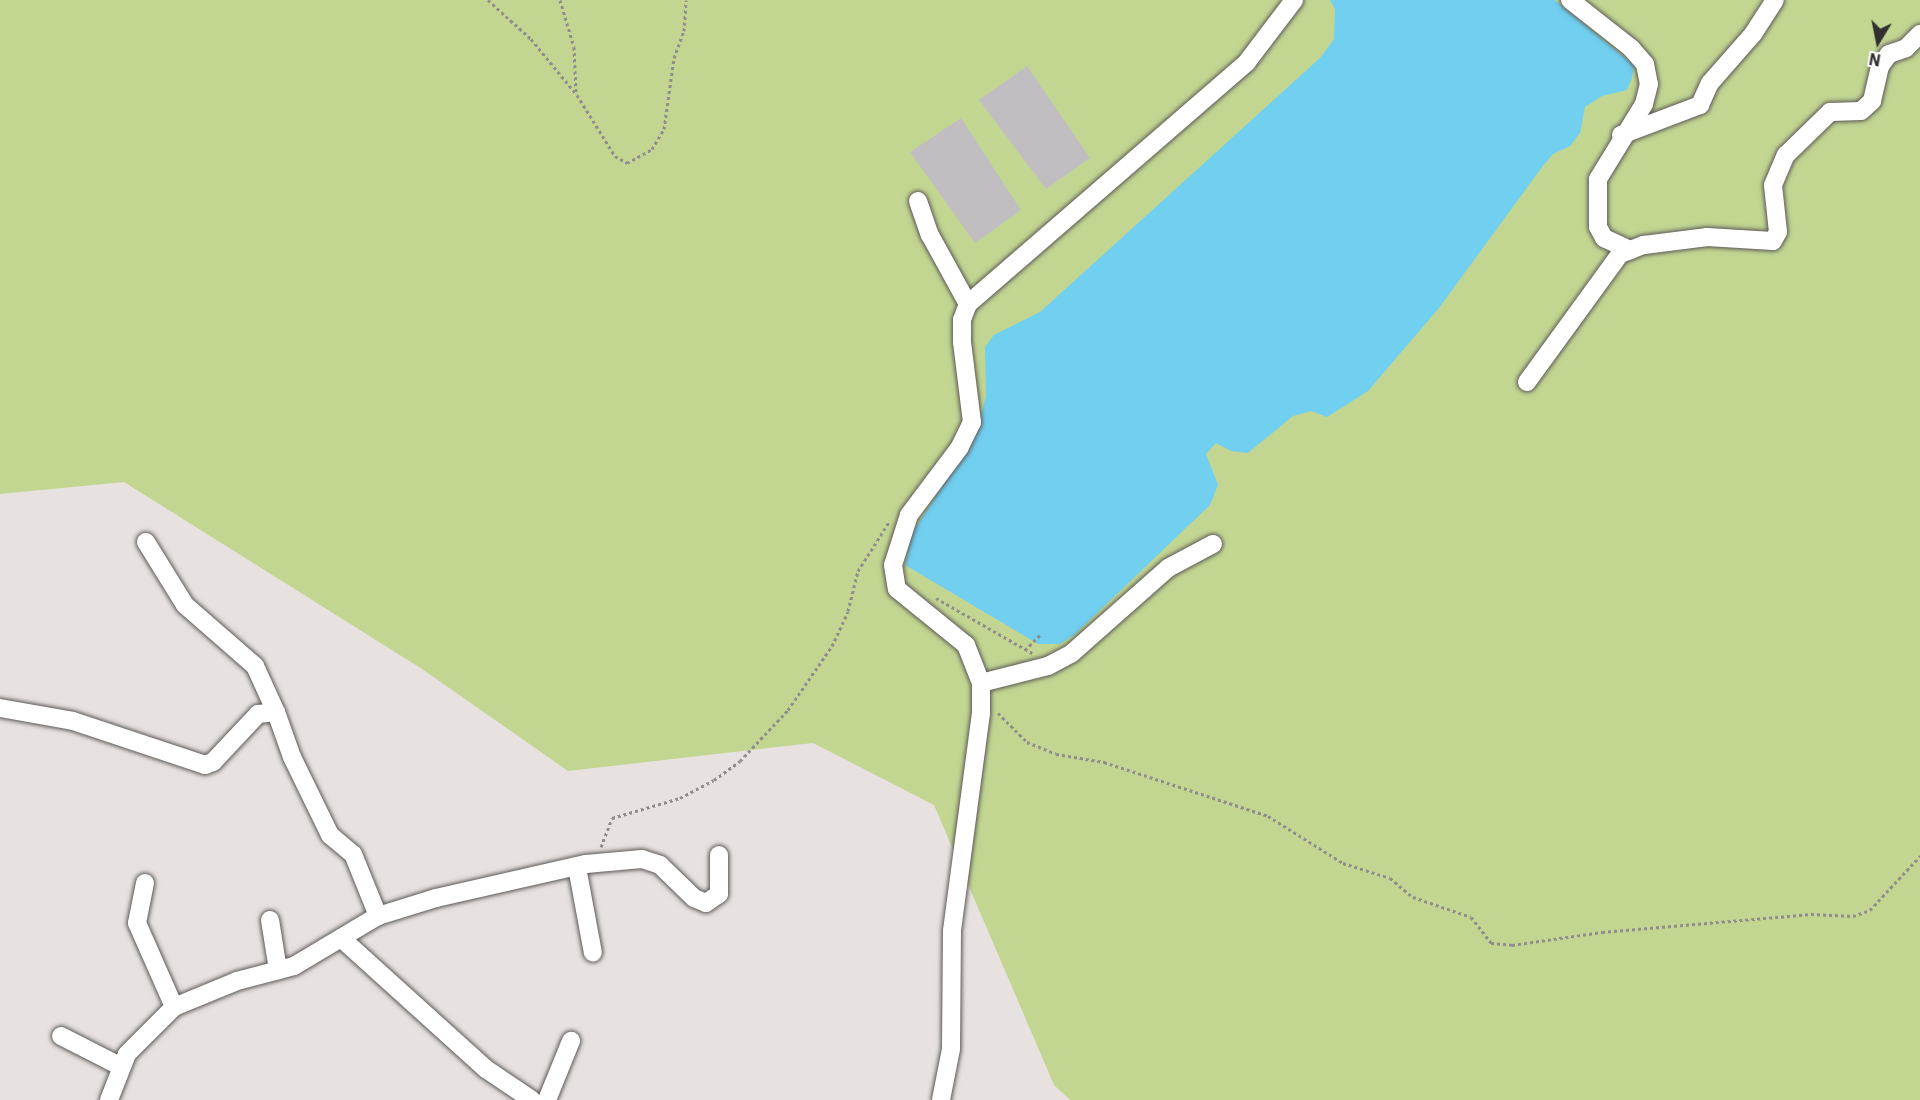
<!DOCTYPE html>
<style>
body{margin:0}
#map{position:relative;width:1920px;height:1100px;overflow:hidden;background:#e7e1df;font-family:"IBM Plex Sans",sans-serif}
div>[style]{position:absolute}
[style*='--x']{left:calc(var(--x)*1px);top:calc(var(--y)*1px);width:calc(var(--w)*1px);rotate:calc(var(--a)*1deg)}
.green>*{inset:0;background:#c2d692}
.water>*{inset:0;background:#71cff0}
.building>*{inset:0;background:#c1bec2}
.path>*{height:3px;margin-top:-1.5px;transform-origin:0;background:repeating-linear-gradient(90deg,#918d8c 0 3px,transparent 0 6px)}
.roads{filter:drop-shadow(0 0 2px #5d5957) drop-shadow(0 0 2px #5d5957)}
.minor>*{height:18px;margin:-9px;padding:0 9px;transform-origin:9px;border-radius:9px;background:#fff}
span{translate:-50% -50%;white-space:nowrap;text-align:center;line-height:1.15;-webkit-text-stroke:5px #fff;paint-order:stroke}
.north{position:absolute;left:1848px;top:12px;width:60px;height:60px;-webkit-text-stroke:4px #fff;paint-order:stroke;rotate:190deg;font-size:16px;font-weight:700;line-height:24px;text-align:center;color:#32302f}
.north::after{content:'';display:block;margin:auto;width:21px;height:27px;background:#32302f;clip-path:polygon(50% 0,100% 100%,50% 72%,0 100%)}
</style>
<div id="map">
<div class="green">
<div style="clip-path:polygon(0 0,1920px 0,1920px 1100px,1070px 1100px,1054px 1085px,934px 805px,813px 743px,568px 771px,422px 669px,124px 482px,0 494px)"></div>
</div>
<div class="water">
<div style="clip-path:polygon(1330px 0,1555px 0,1634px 65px,1632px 78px,1627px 90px,1602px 96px,1585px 107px,1580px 133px,1570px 146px,1553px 154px,1542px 167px,1439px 308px,1368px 391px,1327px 417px,1311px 411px,1293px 416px,1248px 453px,1231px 451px,1216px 443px,1206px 454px,1218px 485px,1210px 505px,1074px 635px,1060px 644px,1038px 644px,905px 565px,912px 533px,970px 443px,981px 416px,986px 396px,985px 347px,994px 335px,1040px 312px,1320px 58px,1334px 39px,1335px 9px)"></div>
</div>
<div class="building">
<div style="clip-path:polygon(1027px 66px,1090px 158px,1046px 189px,979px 100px)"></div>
<div style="clip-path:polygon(961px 118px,1021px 210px,975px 243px,910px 152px)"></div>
</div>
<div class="path">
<div style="--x:488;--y:0;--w:58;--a:42.2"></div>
<div style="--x:531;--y:39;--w:72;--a:50.6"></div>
<div style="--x:577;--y:95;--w:72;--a:58.1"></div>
<div style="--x:615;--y:156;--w:14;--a:30"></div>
<div style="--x:627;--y:163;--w:29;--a:-29"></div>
<div style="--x:652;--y:149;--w:23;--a:-59"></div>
<div style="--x:664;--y:129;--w:72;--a:-82"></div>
<div style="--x:674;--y:58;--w:29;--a:-70"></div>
<div style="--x:684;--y:31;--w:31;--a:-86"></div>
<div style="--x:560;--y:0;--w:49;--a:73.4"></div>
<div style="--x:574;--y:47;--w:46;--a:87.5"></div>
<div style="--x:936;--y:598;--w:111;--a:29.8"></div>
<div style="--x:1025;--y:650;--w:24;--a:-45"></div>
<div style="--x:998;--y:713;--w:41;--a:45"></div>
<div style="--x:1027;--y:742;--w:31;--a:22"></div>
<div style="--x:1056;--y:754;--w:49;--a:9.5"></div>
<div style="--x:1104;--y:762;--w:173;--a:18.2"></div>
<div style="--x:1268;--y:816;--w:89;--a:32.1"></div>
<div style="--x:1343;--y:863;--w:49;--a:17.7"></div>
<div style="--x:1390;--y:878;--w:30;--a:40"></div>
<div style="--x:1413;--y:897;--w:61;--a:19"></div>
<div style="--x:1471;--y:917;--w:33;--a:52"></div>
<div style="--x:1491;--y:943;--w:21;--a:5"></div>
<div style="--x:1512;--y:945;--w:91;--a:-8.2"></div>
<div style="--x:1602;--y:932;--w:210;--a:-4.9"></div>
<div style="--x:1811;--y:914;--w:42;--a:2.7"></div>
<div style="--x:1853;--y:916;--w:18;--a:-19"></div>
<div style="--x:1870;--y:910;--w:74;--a:-47.2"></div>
<div style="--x:601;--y:847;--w:31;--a:-69"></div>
<div style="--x:612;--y:818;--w:71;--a:-16.4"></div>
<div style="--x:680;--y:798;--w:38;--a:-28"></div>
<div style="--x:714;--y:780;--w:32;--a:-36"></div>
<div style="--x:740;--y:761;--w:70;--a:-46.7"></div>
<div style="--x:788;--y:710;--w:78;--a:-55.5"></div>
<div style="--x:832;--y:646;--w:38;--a:-65"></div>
<div style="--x:848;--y:611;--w:41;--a:-76"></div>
<div style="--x:858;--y:571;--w:58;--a:-57.7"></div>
</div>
<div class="roads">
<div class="minor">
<div style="--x:1570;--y:0;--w:78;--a:38.2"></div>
<div style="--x:1631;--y:48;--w:21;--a:49"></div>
<div style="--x:1645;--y:64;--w:20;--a:79"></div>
<div style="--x:1649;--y:84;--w:21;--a:104"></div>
<div style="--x:1644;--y:104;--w:88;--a:121.5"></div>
<div style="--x:1598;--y:179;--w:48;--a:90"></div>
<div style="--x:1598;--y:227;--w:13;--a:61"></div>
<div style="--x:1604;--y:238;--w:29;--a:25"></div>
<div style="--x:1621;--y:135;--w:85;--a:-20.8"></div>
<div style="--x:1700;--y:105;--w:24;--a:-66"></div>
<div style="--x:1710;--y:83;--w:65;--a:-48.7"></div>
<div style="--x:1753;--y:34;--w:40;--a:-57.1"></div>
<div style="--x:918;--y:201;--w:36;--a:71"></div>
<div style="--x:930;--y:235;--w:79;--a:61.2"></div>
<div style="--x:968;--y:304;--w:17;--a:111"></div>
<div style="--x:962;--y:320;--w:22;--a:90"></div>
<div style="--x:962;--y:342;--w:81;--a:82.9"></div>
<div style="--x:972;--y:422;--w:28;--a:116"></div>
<div style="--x:960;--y:447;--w:85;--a:126.9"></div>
<div style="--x:909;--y:515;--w:52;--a:107.7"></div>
<div style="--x:893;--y:565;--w:24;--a:81"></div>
<div style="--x:897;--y:589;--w:89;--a:39.1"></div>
<div style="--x:966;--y:645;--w:41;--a:68.5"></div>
<div style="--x:981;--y:683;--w:30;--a:90"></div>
<div style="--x:981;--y:713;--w:220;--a:97.6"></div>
<div style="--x:952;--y:931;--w:118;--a:90.5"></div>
<div style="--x:951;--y:1049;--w:52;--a:101.1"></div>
<div style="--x:968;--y:304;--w:369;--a:-40.9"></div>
<div style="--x:1247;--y:62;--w:78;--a:-52.8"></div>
<div style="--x:1527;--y:382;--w:158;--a:-54"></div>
<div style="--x:1620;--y:254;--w:26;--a:-21"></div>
<div style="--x:1644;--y:245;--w:64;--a:-7.2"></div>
<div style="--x:1707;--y:237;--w:66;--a:3.5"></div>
<div style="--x:1773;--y:241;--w:10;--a:-61"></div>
<div style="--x:1778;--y:232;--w:47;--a:-96.1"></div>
<div style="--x:1773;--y:185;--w:33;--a:-67"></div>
<div style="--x:1786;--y:155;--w:62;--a:-44.3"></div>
<div style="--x:1830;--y:112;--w:31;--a:-2"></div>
<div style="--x:1861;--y:111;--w:15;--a:-42"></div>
<div style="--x:1872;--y:101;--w:36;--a:-77"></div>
<div style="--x:1880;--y:66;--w:15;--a:-53"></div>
<div style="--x:1889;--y:54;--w:18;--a:-19"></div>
<div style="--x:1906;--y:48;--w:20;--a:-45"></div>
<div style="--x:146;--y:542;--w:74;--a:58.2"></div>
<div style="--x:185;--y:605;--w:93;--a:41.1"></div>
<div style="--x:255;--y:666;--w:51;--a:65.5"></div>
<div style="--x:981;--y:683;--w:69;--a:-14.2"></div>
<div style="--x:1048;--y:666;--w:27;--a:-28"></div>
<div style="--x:1072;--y:653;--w:128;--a:-41.5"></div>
<div style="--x:1168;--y:568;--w:51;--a:-28.1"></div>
<div style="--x:0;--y:708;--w:74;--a:10.1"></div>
<div style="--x:73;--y:721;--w:139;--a:18.4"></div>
<div style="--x:205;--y:765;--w:9;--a:-21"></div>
<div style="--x:213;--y:762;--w:66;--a:-46.8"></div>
<div style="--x:258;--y:714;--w:18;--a:-6"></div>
<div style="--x:276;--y:712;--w:48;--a:70.4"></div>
<div style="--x:292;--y:757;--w:87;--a:64"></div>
<div style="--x:330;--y:835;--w:30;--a:40"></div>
<div style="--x:353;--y:854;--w:67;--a:68"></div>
<div style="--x:577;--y:867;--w:87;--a:79.5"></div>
<div style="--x:145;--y:883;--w:41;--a:101.3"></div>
<div style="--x:137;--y:923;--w:92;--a:66.2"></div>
<div style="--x:270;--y:920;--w:51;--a:80.9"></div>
<div style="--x:341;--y:938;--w:195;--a:42.1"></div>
<div style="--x:486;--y:1069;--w:55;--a:34"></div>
<div style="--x:61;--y:1036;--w:66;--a:27"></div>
<div style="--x:109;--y:1100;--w:49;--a:-68.6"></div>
<div style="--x:127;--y:1054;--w:66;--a:-45"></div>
<div style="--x:174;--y:1007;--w:68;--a:-22.4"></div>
<div style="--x:237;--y:981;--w:59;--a:-14.7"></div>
<div style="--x:294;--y:966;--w:98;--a:-30.8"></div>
<div style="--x:378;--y:916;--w:61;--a:-17.2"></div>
<div style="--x:436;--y:898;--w:154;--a:-12.8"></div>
<div style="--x:586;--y:864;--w:56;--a:-5.1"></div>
<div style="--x:642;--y:859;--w:19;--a:18"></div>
<div style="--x:660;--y:865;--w:47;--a:44.1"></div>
<div style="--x:694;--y:898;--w:13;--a:23"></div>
<div style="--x:706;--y:903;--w:16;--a:-35"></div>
<div style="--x:719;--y:894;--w:39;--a:-90"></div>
<div style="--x:547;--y:1100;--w:64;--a:-67.9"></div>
</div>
</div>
<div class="north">N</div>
</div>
